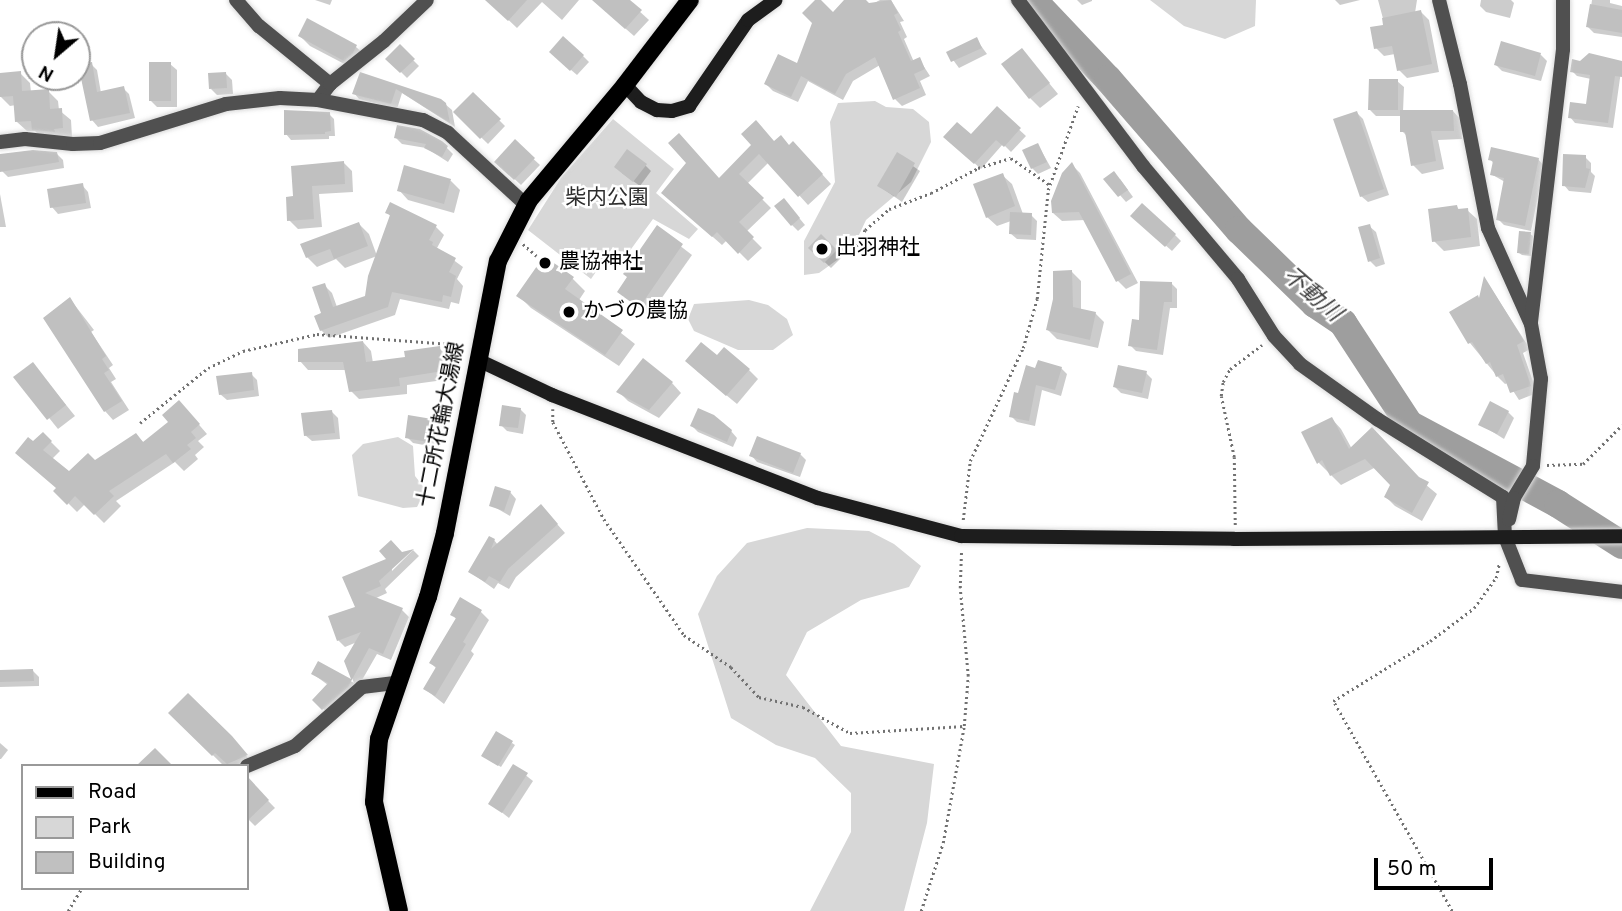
<!DOCTYPE html>
<meta charset="utf-8">
<style>
body{margin:0}
#map{position:relative;width:1622px;height:911px;overflow:hidden;background:#fff;font-family:Overpass,"Noto Sans JP",sans-serif}
div>[style]{position:absolute}
[style*='--x']{left:calc(var(--x)*1px);top:calc(var(--y)*1px);width:calc(var(--w)*1px);rotate:calc(var(--a)*1deg)}
.green>*{inset:0;background:#d7d7d7}
.shadow>*{inset:0;background:#0003}
.river>*{height:28px;margin:-14px;padding:0 14px;transform-origin:14px;border-radius:14px;background:#9e9e9e}
.building>*{inset:0;background:#c0c0c0}
.path>*{height:2.5px;margin-top:-1.25px;transform-origin:0;background:repeating-linear-gradient(90deg,#727272 0 2px,transparent 0 5.5px)}
.roads{filter:drop-shadow(0 0 2px #dbdbdb) drop-shadow(0 0 2px #dbdbdb)}
.street>*{height:14px;margin:-7px;padding:0 7px;transform-origin:7px;border-radius:7px;background:#505050}
.secondary>*{height:14px;margin:-7px;padding:0 7px;transform-origin:7px;border-radius:7px;background:#1d1d1d}
.primary>*{height:18px;margin:-9px;padding:0 9px;transform-origin:9px;border-radius:9px;background:#000}
.dots>*{width:19px;height:19px;translate:-50% -50%;box-sizing:border-box;border:4px solid #fff;border-radius:50%}
span{translate:-50% -50%;white-space:nowrap;text-align:center;line-height:1.15;-webkit-text-stroke:5px #fff;paint-order:stroke}
.park-label{font-size:21px;color:#2e2e2e}
.poi-label{font-size:21px;color:#000}
.left{translate:0 -50%;text-align:left}
.street-label{font-size:21px;color:#000}
.water-label{font-size:23px;color:#3f3f3f;font-style:italic}
.legend{position:absolute;left:21px;top:764px;width:228px;height:126px;box-sizing:border-box;background:#fff;border:2px solid #999;margin:0;padding:9px 12px;list-style:none;font-size:21px;color:#000}
.legend li{display:flex;align-items:center;gap:14px;height:35px}
.legend b{width:35px;border:2px solid #999}
.north{position:absolute;left:21px;top:21px;width:70px;height:70px;box-sizing:border-box;background:#fff;border:2px solid #999;border-radius:50%;rotate:209deg;font-size:19px;font-weight:700;line-height:28px;text-align:center;color:#000}
.north::after{content:'';display:block;margin:auto;width:24px;height:32px;background:#000;clip-path:polygon(50% 0,100% 100%,50% 72%,0 100%)}
.scale{position:absolute;left:1374px;top:858px;width:119px;height:32px;box-sizing:border-box;border:4px solid #000;border-top:0;padding-left:9px;font-size:21px;line-height:24px;white-space:nowrap;color:#000;-webkit-text-stroke:5px #fff;paint-order:stroke}
</style>
<div id="map">
<div class="green">
<div style="clip-path:polygon(1150px 0,1256px 0,1255px 26px,1225px 39px,1184px 26px)"></div>
<div style="clip-path:polygon(875px 101px,886px 107px,913px 109px,929px 122px,931px 142px,911px 182px,866px 220px,858px 237px,837px 260px,819px 273px,804px 275px,804px 241px,835px 182px,830px 122px,838px 103px)"></div>
<div style="clip-path:polygon(613px 119px,674px 169px,656px 193px,698px 229px,689px 239px,653px 219px,626px 256px,613px 247px,591px 279px,528px 230px,561px 178px)"></div>
<div style="clip-path:polygon(749px 300px,768px 305px,787px 319px,793px 335px,773px 350px,738px 350px,694px 331px,688px 319px,694px 304px)"></div>
<div style="clip-path:polygon(398px 437px,413px 446px,415px 476px,426px 490px,417px 507px,403px 508px,358px 496px,352px 455px,363px 444px)"></div>
<div style="clip-path:polygon(807px 528px,869px 531px,894px 544px,921px 566px,909px 587px,861px 600px,807px 632px,786px 675px,841px 746px,934px 764px,927px 823px,904px 911px,810px 911px,851px 832px,851px 793px,815px 758px,776px 745px,731px 718px,698px 614px,717px 576px,747px 543px)"></div>
</div>
<div class="shadow">
<div style="clip-path:polygon(315px 0,332px 0,330px 5px)"></div>
<div style="clip-path:polygon(487px 0,579px 0,562px 20px,542px 2px,517px 28px)"></div>
<div style="clip-path:polygon(593px 0,627px 0,649px 20px,634px 36px)"></div>
<div style="clip-path:polygon(818px 0,839px 21px,880px 0,891px 0,904px 21px,900px 22px,907px 37px,904px 39px,914px 62px,919px 59px,930px 76px,920px 81px,926px 95px,902px 106px,895px 99px,880px 65px,853px 81px,843px 100px,808px 81px,798px 102px,773px 91px,766px 84px,798px 65px,814px 23px)"></div>
<div style="clip-path:polygon(1077px 0,1092px 0,1092px 1px,1082px 5px)"></div>
<div style="clip-path:polygon(1335px 0,1360px 0,1340px 5px)"></div>
<div style="clip-path:polygon(1378px 0,1417px 0,1415px 13px,1421px 12px,1429px 20px,1439px 72px,1407px 78px,1399px 70px,1395px 54px,1384px 56px,1376px 48px,1385px 26px)"></div>
<div style="clip-path:polygon(1481px 0,1511px 0,1514px 3px,1510px 18px,1486px 12px,1480px 6px)"></div>
<div style="clip-path:polygon(1592px 0,1610px 0,1610px 3px,1622px 6px,1622px 37px,1594px 33px,1588px 27px)"></div>
<div style="clip-path:polygon(308px 21px,356px 47px,366px 56px,354px 69px,310px 46px,300px 36px)"></div>
<div style="clip-path:polygon(976px 39px,987px 54px,959px 68px,948px 53px)"></div>
<div style="clip-path:polygon(400px 47px,419px 66px,407px 78px,388px 59px)"></div>
<div style="clip-path:polygon(1022px 50px,1058px 94px,1040px 108px,1030px 98px)"></div>
<div style="clip-path:polygon(1541px 55px,1547px 61px,1541px 81px,1502px 71px,1496px 65px)"></div>
<div style="clip-path:polygon(583px 56px,589px 62px,577px 75px,557px 58px)"></div>
<div style="clip-path:polygon(91px 64px,97px 70px,101px 93px,123px 88px,129px 94px,135px 118px,98px 127px,92px 120px)"></div>
<div style="clip-path:polygon(170px 64px,177px 70px,177px 107px,157px 107px,151px 101px)"></div>
<div style="clip-path:polygon(1622px 64px,1613px 128px,1575px 123px,1570px 117px,1587px 106px,1591px 79px,1577px 76px,1572px 71px)"></div>
<div style="clip-path:polygon(20px 73px,30px 83px,31px 92px,48px 91px,58px 101px,59px 110px,71px 120px,72px 137px,43px 139px,35px 131px,27px 131px,17px 122px,16px 105px,10px 106px,0 96px,0 74px)"></div>
<div style="clip-path:polygon(226px 74px,232px 80px,233px 94px,217px 95px,211px 89px)"></div>
<div style="clip-path:polygon(361px 74px,445px 104px,452px 110px,455px 127px,402px 93px,397px 109px,359px 99px,354px 93px)"></div>
<div style="clip-path:polygon(1397px 81px,1404px 87px,1403px 112px,1453px 111px,1461px 120px,1462px 139px,1438px 140px,1444px 169px,1422px 174px,1413px 165px,1408px 137px,1402px 131px,1402px 116px,1376px 116px,1370px 110px)"></div>
<div style="clip-path:polygon(473px 94px,505px 126px,488px 144px,455px 112px)"></div>
<div style="clip-path:polygon(997px 109px,1026px 136px,1011px 152px,1003px 144px,981px 169px,952px 143px,971px 137px)"></div>
<div style="clip-path:polygon(1357px 113px,1363px 119px,1389px 195px,1368px 202px,1361px 196px)"></div>
<div style="clip-path:polygon(329px 114px,334px 119px,335px 136px,329px 136px,329px 139px,291px 140px,286px 134px)"></div>
<div style="clip-path:polygon(396px 138px,441px 142px,453px 154px,448px 162px,426px 148px,402px 144px)"></div>
<div style="clip-path:polygon(515px 142px,540px 165px,521px 185px,496px 162px)"></div>
<div style="clip-path:polygon(775px 143px,802px 152px,831px 184px,808px 205px,769px 162px,747px 184px,771px 208px,746px 232px,762px 248px,748px 261px,727px 240px,722px 245px,672px 201px,719px 180px)"></div>
<div style="clip-path:polygon(1038px 145px,1051px 168px,1038px 174px,1032px 168px)"></div>
<div style="clip-path:polygon(57px 154px,63px 160px,64px 168px,8px 177px,2px 171px)"></div>
<div style="clip-path:polygon(897px 155px,920px 171px,902px 202px,879px 186px)"></div>
<div style="clip-path:polygon(1585px 157px,1591px 163px,1591px 172px,1595px 176px,1591px 193px,1569px 191px,1564px 185px)"></div>
<div style="clip-path:polygon(1490px 159px,1538px 159px,1544px 166px,1531px 231px,1504px 225px,1498px 219px,1505px 182px,1491px 174px,1494px 164px)"></div>
<div style="clip-path:polygon(343px 162px,352px 171px,353px 192px,319px 194px,322px 227px,298px 229px,289px 220px,295px 198px)"></div>
<div style="clip-path:polygon(645px 165px,651px 171px,640px 186px,622px 173px)"></div>
<div style="clip-path:polygon(1072px 165px,1080px 173px,1138px 283px,1126px 289px,1118px 281px,1085px 220px,1062px 221px,1053px 213px)"></div>
<div style="clip-path:polygon(1002px 175px,1012px 184px,1023px 214px,1031px 215px,1037px 221px,1036px 240px,1017px 239px,1010px 233px,1011px 221px,997px 226px,987px 217px)"></div>
<div style="clip-path:polygon(1106px 179px,1120px 179px,1133px 197px,1126px 202px)"></div>
<div style="clip-path:polygon(451px 181px,460px 190px,454px 213px,408px 200px,399px 190px)"></div>
<div style="clip-path:polygon(82px 185px,88px 192px,91px 208px,58px 214px,52px 207px)"></div>
<div style="clip-path:polygon(0 194px,6px 227px,0 227px)"></div>
<div style="clip-path:polygon(790px 207px,805px 225px,798px 231px,792px 225px)"></div>
<div style="clip-path:polygon(1457px 207px,1460px 211px,1467px 210px,1477px 219px,1480px 246px,1444px 251px,1434px 241px)"></div>
<div style="clip-path:polygon(387px 212px,436px 227px,444px 235px,437px 248px,463px 267px,457px 279px,463px 286px,459px 304px,451px 302px,449px 309px,400px 299px,395px 315px,329px 338px,321px 330px,324px 285px,332px 293px,337px 307px,367px 297px,391px 217px)"></div>
<div style="clip-path:polygon(1139px 222px,1175px 235px,1181px 241px,1172px 251px)"></div>
<div style="clip-path:polygon(359px 224px,369px 234px,377px 256px,345px 268px,336px 259px,317px 267px,307px 257px)"></div>
<div style="clip-path:polygon(1369px 226px,1376px 232px,1385px 264px,1376px 267px,1370px 261px)"></div>
<div style="clip-path:polygon(657px 228px,692px 255px,649px 316px,619px 291px)"></div>
<div style="clip-path:polygon(1530px 234px,1533px 236px,1531px 256px,1522px 255px,1519px 253px)"></div>
<div style="clip-path:polygon(821px 237px,842px 257px,831px 268px,810px 248px)"></div>
<div style="clip-path:polygon(1072px 272px,1081px 281px,1081px 310px,1095px 313px,1104px 322px,1098px 348px,1057px 339px,1048px 330px,1055px 299px)"></div>
<div style="clip-path:polygon(572px 278px,585px 291px,579px 300px,635px 344px,619px 366px,531px 308px,518px 295px)"></div>
<div style="clip-path:polygon(1485px 279px,1530px 349px,1523px 353px,1537px 393px,1519px 400px,1508px 383px,1505px 384px,1497px 376px,1470px 343px)"></div>
<div style="clip-path:polygon(1171px 283px,1177px 289px,1177px 308px,1170px 308px,1163px 355px,1136px 351px,1130px 345px,1141px 322px)"></div>
<div style="clip-path:polygon(70px 299px,94px 330px,91px 332px,113px 365px,109px 368px,116px 379px,111px 382px,129px 410px,113px 420px,105px 411px)"></div>
<div style="clip-path:polygon(363px 342px,371px 351px,373px 363px,407px 359px,439px 348px,447px 356px,451px 379px,407px 385px,407px 394px,359px 399px,351px 391px,346px 370px,308px 370px,300px 361px)"></div>
<div style="clip-path:polygon(717px 358px,749px 370px,758px 379px,737px 404px,697px 371px)"></div>
<div style="clip-path:polygon(33px 364px,75px 416px,58px 429px,16px 377px)"></div>
<div style="clip-path:polygon(1061px 368px,1067px 374px,1061px 396px,1042px 390px,1035px 426px,1017px 422px,1011px 416px,1019px 395px,1036px 370px)"></div>
<div style="clip-path:polygon(1146px 373px,1152px 379px,1148px 399px,1121px 393px,1115px 387px)"></div>
<div style="clip-path:polygon(251px 374px,257px 380px,259px 396px,227px 400px,220px 394px)"></div>
<div style="clip-path:polygon(672px 383px,681px 393px,659px 418px,628px 401px,619px 392px)"></div>
<div style="clip-path:polygon(520px 409px,526px 415px,523px 434px,507px 431px,501px 425px)"></div>
<div style="clip-path:polygon(188px 412px,207px 434px,198px 441px,204px 447px,195px 455px,198px 459px,184px 471px,175px 462px,116px 501px,121px 506px,104px 523px,85px 504px,77px 512px,56px 491px,58px 489px,34px 444px,43px 434px,60px 451px,52px 459px,69px 473px,95px 462px,136px 435px,144px 443px)"></div>
<div style="clip-path:polygon(332px 412px,338px 418px,340px 439px,312px 441px,305px 435px)"></div>
<div style="clip-path:polygon(1508px 412px,1514px 418px,1504px 439px,1480px 424px)"></div>
<div style="clip-path:polygon(1332px 419px,1341px 429px,1352px 449px,1419px 479px,1437px 494px,1422px 521px,1395px 506px,1386px 497px,1392px 485px,1376px 467px,1341px 485px,1319px 463px,1303px 433px)"></div>
<div style="clip-path:polygon(437px 421px,443px 427px,440px 448px,413px 443px,407px 437px)"></div>
<div style="clip-path:polygon(692px 426px,731px 431px,737px 438px,733px 447px,698px 432px)"></div>
<div style="clip-path:polygon(800px 454px,806px 460px,800px 477px,757px 462px,751px 455px)"></div>
<div style="clip-path:polygon(510px 492px,516px 499px,510px 516px,491px 505px)"></div>
<div style="clip-path:polygon(549px 515px,565px 533px,516px 577px,509px 589px,498px 583px,494px 589px,470px 572px,494px 540px,498px 545px)"></div>
<div style="clip-path:polygon(413px 550px,419px 556px,385px 589px,387px 593px,374px 599px,402px 610px,409px 617px,391px 660px,377px 654px,358px 687px,330px 715px,314px 700px,328px 685px,313px 674px,319px 663px,354px 683px,346px 662px,357px 642px,345px 647px,338px 640px,357px 608px,345px 578px,392px 566px,392px 571px)"></div>
<div style="clip-path:polygon(480px 611px,489px 620px,471px 651px,474px 654px,444px 704px,425px 689px,437px 669px,431px 663px,457px 620px,452px 614px)"></div>
<div style="clip-path:polygon(0 671px,33px 671px,39px 677px,39px 686px,0 687px)"></div>
<div style="clip-path:polygon(188px 695px,255px 765px,224px 766px,170px 713px)"></div>
<div style="clip-path:polygon(0 743px,8px 750px,1px 759px,0 759px)"></div>
<div style="clip-path:polygon(512px 743px,515px 745px,501px 767px,486px 758px)"></div>
<div style="clip-path:polygon(514px 766px,533px 781px,509px 818px,490px 803px)"></div>
<div style="clip-path:polygon(247px 779px,275px 808px,255px 826px,247px 818px)"></div>
</div>
<div class="river">
<div style="--x:1033;--y:0;--w:109;--a:46.5"></div>
<div style="--x:1108;--y:79;--w:200;--a:49.1"></div>
<div style="--x:1239;--y:230;--w:106;--a:44.2"></div>
<div style="--x:1315;--y:304;--w:34;--a:34"></div>
<div style="--x:1343;--y:323;--w:121;--a:56.8"></div>
<div style="--x:1409;--y:424;--w:169;--a:28.2"></div>
<div style="--x:1558;--y:504;--w:76;--a:32.6"></div>
</div>
<div class="building">
<div style="clip-path:polygon(485px 0,527px 0,508px 21px)"></div>
<div style="clip-path:polygon(592px 0,630px 0,642px 10px,625px 29px)"></div>
<div style="clip-path:polygon(815px 0,821px 0,833px 12px,844px 0,866px 0,869px 3px,891px 0,898px 13px,894px 15px,901px 30px,898px 32px,911px 61px,920px 57px,925px 69px,914px 74px,920px 88px,893px 100px,875px 57px,846px 74px,835px 94px,801px 76px,791px 97px,764px 84px,778px 54px,797px 63px,812px 23px,802px 13px)"></div>
<div style="clip-path:polygon(1590px 4px,1622px 10px,1622px 33px,1586px 27px)"></div>
<div style="clip-path:polygon(1421px 10px,1432px 64px,1397px 71px,1392px 46px,1374px 49px,1370px 27px,1383px 25px,1382px 18px)"></div>
<div style="clip-path:polygon(307px 18px,357px 45px,353px 53px,344px 61px,298px 36px)"></div>
<div style="clip-path:polygon(563px 36px,584px 55px,570px 71px,549px 52px)"></div>
<div style="clip-path:polygon(977px 37px,982px 48px,951px 62px,946px 52px)"></div>
<div style="clip-path:polygon(1501px 41px,1541px 53px,1535px 76px,1494px 65px)"></div>
<div style="clip-path:polygon(400px 44px,415px 59px,400px 73px,385px 59px)"></div>
<div style="clip-path:polygon(1022px 48px,1050px 83px,1029px 99px,1001px 64px)"></div>
<div style="clip-path:polygon(1589px 53px,1622px 61px,1622px 77px,1615px 76px,1608px 123px,1568px 118px,1570px 102px,1586px 104px,1590px 75px,1570px 72px,1572px 59px,1580px 61px)"></div>
<div style="clip-path:polygon(92px 62px,97px 92px,124px 86px,130px 113px,90px 121px,78px 64px)"></div>
<div style="clip-path:polygon(149px 62px,171px 62px,171px 101px,149px 101px)"></div>
<div style="clip-path:polygon(21px 71px,22px 91px,49px 89px,50px 109px,62px 108px,63px 128px,54px 129px,55px 132px,32px 130px,31px 121px,15px 122px,13px 96px,0 97px,0 73px)"></div>
<div style="clip-path:polygon(226px 72px,227px 88px,209px 89px,208px 73px)"></div>
<div style="clip-path:polygon(360px 72px,441px 99px,446px 103px,450px 123px,396px 89px,391px 104px,352px 94px)"></div>
<div style="clip-path:polygon(1369px 79px,1398px 79px,1398px 110px,1368px 110px)"></div>
<div style="clip-path:polygon(473px 92px,501px 119px,480px 139px,453px 112px)"></div>
<div style="clip-path:polygon(997px 106px,1021px 128px,1004px 147px,996px 140px,974px 164px,943px 137px,957px 122px,971px 134px)"></div>
<div style="clip-path:polygon(284px 110px,330px 112px,331px 131px,325px 132px,325px 134px,284px 135px)"></div>
<div style="clip-path:polygon(1400px 110px,1453px 110px,1454px 131px,1431px 131px,1436px 161px,1411px 166px,1405px 132px,1400px 132px)"></div>
<div style="clip-path:polygon(1357px 111px,1384px 189px,1360px 197px,1333px 119px)"></div>
<div style="clip-path:polygon(756px 120px,774px 141px,781px 135px,789px 145px,793px 141px,823px 174px,798px 197px,759px 154px,739px 174px,764px 198px,739px 222px,754px 237px,738px 254px,717px 232px,712px 237px,661px 193px,686px 163px,668px 143px,679px 133px,719px 178px,751px 145px,741px 134px)"></div>
<div style="clip-path:polygon(397px 125px,420px 129px,442px 141px,448px 146px,442px 157px,424px 148px,426px 144px,394px 138px)"></div>
<div style="clip-path:polygon(515px 139px,535px 158px,514px 180px,494px 162px)"></div>
<div style="clip-path:polygon(1038px 143px,1047px 162px,1031px 169px,1022px 150px)"></div>
<div style="clip-path:polygon(1491px 147px,1539px 158px,1525px 226px,1496px 220px,1504px 178px,1490px 175px,1493px 161px,1488px 160px)"></div>
<div style="clip-path:polygon(627px 149px,647px 164px,633px 182px,614px 167px)"></div>
<div style="clip-path:polygon(33px 150px,57px 152px,59px 162px,0 172px,0 154px)"></div>
<div style="clip-path:polygon(897px 152px,915px 163px,896px 197px,877px 186px)"></div>
<div style="clip-path:polygon(1563px 154px,1586px 155px,1586px 168px,1590px 169px,1585px 188px,1562px 186px)"></div>
<div style="clip-path:polygon(344px 161px,345px 184px,312px 186px,314px 219px,287px 221px,286px 197px,293px 196px,291px 166px)"></div>
<div style="clip-path:polygon(1072px 162px,1131px 274px,1116px 282px,1079px 212px,1052px 213px,1051px 201px,1062px 173px)"></div>
<div style="clip-path:polygon(404px 165px,451px 179px,444px 204px,397px 191px)"></div>
<div style="clip-path:polygon(1114px 171px,1128px 190px,1118px 197px,1103px 179px)"></div>
<div style="clip-path:polygon(1003px 173px,1015px 206px,986px 218px,973px 184px)"></div>
<div style="clip-path:polygon(83px 183px,86px 203px,50px 208px,47px 189px)"></div>
<div style="clip-path:polygon(784px 198px,800px 218px,791px 226px,774px 206px)"></div>
<div style="clip-path:polygon(390px 202px,437px 225px,429px 240px,433px 242px,432px 245px,456px 258px,449px 272px,456px 276px,451px 297px,443px 295px,442px 302px,392px 292px,388px 307px,320px 331px,314px 316px,321px 313px,312px 287px,325px 283px,333px 307px,365px 296px,368px 276px,390px 215px,385px 213px)"></div>
<div style="clip-path:polygon(1142px 203px,1176px 234px,1165px 247px,1130px 216px)"></div>
<div style="clip-path:polygon(1457px 205px,1458px 209px,1468px 208px,1471px 237px,1432px 242px,1428px 209px)"></div>
<div style="clip-path:polygon(1010px 212px,1032px 213px,1031px 235px,1009px 234px)"></div>
<div style="clip-path:polygon(359px 222px,368px 246px,334px 259px,330px 249px,306px 258px,300px 244px)"></div>
<div style="clip-path:polygon(1370px 224px,1380px 258px,1368px 262px,1358px 227px)"></div>
<div style="clip-path:polygon(657px 225px,683px 244px,639px 308px,617px 292px,627px 277px,623px 274px)"></div>
<div style="clip-path:polygon(1519px 231px,1531px 232px,1529px 254px,1517px 253px)"></div>
<div style="clip-path:polygon(821px 234px,837px 250px,824px 263px,808px 248px)"></div>
<div style="clip-path:polygon(544px 256px,574px 277px,565px 289px,623px 330px,605px 355px,516px 296px)"></div>
<div style="clip-path:polygon(1072px 270px,1073px 307px,1096px 312px,1090px 340px,1046px 330px,1053px 299px,1053px 271px)"></div>
<div style="clip-path:polygon(1484px 276px,1524px 341px,1517px 345px,1531px 386px,1510px 393px,1503px 374px,1496px 377px,1490px 362px,1486px 364px,1472px 342px,1468px 344px,1449px 312px,1478px 295px,1479px 298px)"></div>
<div style="clip-path:polygon(1140px 281px,1172px 282px,1172px 302px,1164px 302px,1157px 350px,1128px 346px,1132px 319px,1139px 320px)"></div>
<div style="clip-path:polygon(70px 297px,106px 356px,102px 359px,109px 370px,104px 373px,122px 401px,104px 412px,43px 318px)"></div>
<div style="clip-path:polygon(363px 341px,366px 362px,405px 357px,404px 351px,440px 346px,443px 371px,399px 378px,400px 386px,349px 392px,343px 362px,298px 362px,298px 349px)"></div>
<div style="clip-path:polygon(701px 342px,717px 355px,724px 347px,750px 369px,726px 396px,685px 361px)"></div>
<div style="clip-path:polygon(643px 358px,673px 382px,649px 410px,616px 392px)"></div>
<div style="clip-path:polygon(1038px 360px,1062px 367px,1055px 390px,1036px 385px,1029px 421px,1009px 417px,1014px 392px,1018px 393px,1026px 365px,1035px 368px)"></div>
<div style="clip-path:polygon(33px 362px,66px 405px,47px 420px,13px 377px)"></div>
<div style="clip-path:polygon(1118px 365px,1147px 371px,1142px 393px,1113px 387px)"></div>
<div style="clip-path:polygon(252px 372px,254px 390px,219px 395px,216px 376px)"></div>
<div style="clip-path:polygon(179px 400px,200px 424px,191px 432px,196px 438px,187px 445px,191px 449px,173px 463px,166px 454px,109px 491px,114px 496px,94px 515px,75px 496px,67px 505px,53px 491px,56px 488px,15px 453px,28px 437px,33px 441px,43px 432px,52px 441px,43px 450px,69px 471px,88px 453px,95px 460px,136px 433px,143px 442px,168px 422px,162px 415px)"></div>
<div style="clip-path:polygon(1490px 401px,1509px 411px,1497px 434px,1478px 425px)"></div>
<div style="clip-path:polygon(502px 405px,521px 408px,518px 428px,499px 426px)"></div>
<div style="clip-path:polygon(698px 408px,714px 415px,732px 430px,727px 442px,690px 426px)"></div>
<div style="clip-path:polygon(332px 410px,335px 433px,304px 436px,301px 413px)"></div>
<div style="clip-path:polygon(408px 415px,438px 420px,434px 443px,405px 438px)"></div>
<div style="clip-path:polygon(1332px 417px,1349px 449px,1372px 427px,1419px 477px,1429px 482px,1412px 513px,1384px 497px,1390px 485px,1365px 459px,1330px 476px,1322px 460px,1317px 464px,1301px 432px)"></div>
<div style="clip-path:polygon(757px 436px,801px 453px,793px 473px,749px 456px)"></div>
<div style="clip-path:polygon(495px 486px,511px 491px,504px 511px,489px 506px)"></div>
<div style="clip-path:polygon(541px 504px,558px 524px,508px 569px,500px 582px,489px 576px,485px 582px,468px 572px,489px 536px,495px 539px,491px 549px)"></div>
<div style="clip-path:polygon(391px 540px,402px 552px,414px 549px,379px 581px,381px 586px,365px 593px,403px 608px,396px 624px,383px 654px,369px 648px,348px 687px,322px 710px,312px 700px,328px 683px,311px 674px,318px 661px,351px 679px,344px 661px,361px 632px,337px 641px,328px 616px,355px 607px,342px 577px,386px 559px,379px 551px)"></div>
<div style="clip-path:polygon(460px 597px,482px 610px,463px 642px,466px 644px,435px 696px,423px 689px,436px 667px,429px 663px,456px 618px,450px 615px)"></div>
<div style="clip-path:polygon(33px 669px,34px 681px,0 682px,0 670px)"></div>
<div style="clip-path:polygon(188px 693px,232px 736px,248px 755px,227px 764px,215px 753px,212px 756px,168px 713px)"></div>
<div style="clip-path:polygon(496px 731px,513px 741px,498px 766px,481px 756px)"></div>
<div style="clip-path:polygon(155px 748px,173px 766px,136px 766px)"></div>
<div style="clip-path:polygon(513px 764px,528px 773px,502px 813px,488px 804px)"></div>
<div style="clip-path:polygon(247px 776px,269px 800px,247px 821px)"></div>
</div>
<div class="path">
<div style="--x:523;--y:244;--w:18;--a:41"></div>
<div style="--x:851;--y:256;--w:30;--a:-62"></div>
<div style="--x:865;--y:230;--w:32;--a:-41"></div>
<div style="--x:889;--y:209;--w:45;--a:-20.9"></div>
<div style="--x:931;--y:193;--w:53;--a:-28"></div>
<div style="--x:978;--y:168;--w:34;--a:-17"></div>
<div style="--x:1011;--y:158;--w:47;--a:34.7"></div>
<div style="--x:553;--y:409;--w:13;--a:90"></div>
<div style="--x:553;--y:422;--w:110;--a:62.3"></div>
<div style="--x:604;--y:519;--w:141;--a:55.4"></div>
<div style="--x:684;--y:635;--w:57;--a:34.2"></div>
<div style="--x:731;--y:667;--w:41;--a:47"></div>
<div style="--x:759;--y:697;--w:45;--a:12.8"></div>
<div style="--x:803;--y:707;--w:54;--a:29"></div>
<div style="--x:850;--y:733;--w:114;--a:-3.5"></div>
<div style="--x:140;--y:423;--w:87;--a:-39"></div>
<div style="--x:208;--y:368;--w:39;--a:-26"></div>
<div style="--x:243;--y:351;--w:76;--a:-12.9"></div>
<div style="--x:317;--y:334;--w:147;--a:4.3"></div>
<div style="--x:1547;--y:465;--w:36;--a:-2"></div>
<div style="--x:1583;--y:464;--w:55;--a:-45"></div>
<div style="--x:963;--y:520;--w:59;--a:-83.2"></div>
<div style="--x:970;--y:461;--w:125;--a:-64.9"></div>
<div style="--x:1023;--y:348;--w:51;--a:-74.1"></div>
<div style="--x:1037;--y:299;--w:110;--a:-84.2"></div>
<div style="--x:1048;--y:190;--w:89;--a:-70.3"></div>
<div style="--x:1235;--y:525;--w:68;--a:-90.8"></div>
<div style="--x:1234;--y:457;--w:62;--a:-102"></div>
<div style="--x:1221;--y:396;--w:14;--a:-82"></div>
<div style="--x:1223;--y:382;--w:15;--a:-62"></div>
<div style="--x:1230;--y:369;--w:40;--a:-37"></div>
<div style="--x:68;--y:911;--w:27;--a:-59"></div>
<div style="--x:921;--y:911;--w:71;--a:-72.1"></div>
<div style="--x:943;--y:843;--w:119;--a:-79.8"></div>
<div style="--x:964;--y:726;--w:50;--a:-85.4"></div>
<div style="--x:968;--y:676;--w:88;--a:-95.2"></div>
<div style="--x:960;--y:588;--w:37;--a:-88"></div>
<div style="--x:1452;--y:911;--w:241;--a:-119.5"></div>
<div style="--x:1333;--y:701;--w:114;--a:-31.7"></div>
<div style="--x:1430;--y:641;--w:55;--a:-36.9"></div>
<div style="--x:1474;--y:608;--w:37;--a:-54"></div>
<div style="--x:1496;--y:578;--w:14;--a:-78"></div>
</div>
<div class="roads">
<div class="street">
<div style="--x:236;--y:0;--w:35;--a:49"></div>
<div style="--x:259;--y:26;--w:92;--a:39.2"></div>
<div style="--x:1018;--y:0;--w:208;--a:53"></div>
<div style="--x:1143;--y:166;--w:148;--a:49.9"></div>
<div style="--x:1238;--y:279;--w:67;--a:57.7"></div>
<div style="--x:1274;--y:336;--w:38;--a:47"></div>
<div style="--x:1300;--y:364;--w:95;--a:35.5"></div>
<div style="--x:1377;--y:419;--w:148;--a:31.8"></div>
<div style="--x:1503;--y:497;--w:40;--a:87.1"></div>
<div style="--x:1505;--y:537;--w:46;--a:68.4"></div>
<div style="--x:1522;--y:580;--w:101;--a:6.8"></div>
<div style="--x:1439;--y:0;--w:87;--a:76"></div>
<div style="--x:1460;--y:84;--w:147;--a:79"></div>
<div style="--x:1488;--y:228;--w:105;--a:65.9"></div>
<div style="--x:1531;--y:324;--w:56;--a:79.7"></div>
<div style="--x:1541;--y:379;--w:87;--a:95.3"></div>
<div style="--x:1533;--y:466;--w:37;--a:121"></div>
<div style="--x:1514;--y:498;--w:22;--a:103"></div>
<div style="--x:318;--y:100;--w:20;--a:-53"></div>
<div style="--x:330;--y:84;--w:69;--a:-38.5"></div>
<div style="--x:384;--y:41;--w:59;--a:-43.6"></div>
<div style="--x:0;--y:142;--w:25;--a:-7"></div>
<div style="--x:25;--y:139;--w:48;--a:5.9"></div>
<div style="--x:73;--y:144;--w:27;--a:-2"></div>
<div style="--x:100;--y:143;--w:132;--a:-17.2"></div>
<div style="--x:226;--y:104;--w:54;--a:-6.3"></div>
<div style="--x:280;--y:98;--w:38;--a:3"></div>
<div style="--x:318;--y:100;--w:107;--a:10.8"></div>
<div style="--x:423;--y:120;--w:28;--a:27"></div>
<div style="--x:448;--y:133;--w:106;--a:42.7"></div>
<div style="--x:1531;--y:322;--w:275;--a:-83.3"></div>
<div style="--x:1563;--y:49;--w:49;--a:-90"></div>
<div style="--x:247;--y:766;--w:52;--a:-22.6"></div>
<div style="--x:295;--y:746;--w:89;--a:-41.4"></div>
<div style="--x:362;--y:687;--w:35;--a:-7"></div>
</div>
<div class="secondary">
<div style="--x:625;--y:85;--w:23;--a:47"></div>
<div style="--x:641;--y:102;--w:18;--a:27"></div>
<div style="--x:657;--y:110;--w:15;--a:4"></div>
<div style="--x:672;--y:111;--w:18;--a:-16"></div>
<div style="--x:689;--y:106;--w:104;--a:-55.5"></div>
<div style="--x:748;--y:20;--w:34;--a:-36"></div>
<div style="--x:478;--y:360;--w:82;--a:25.3"></div>
<div style="--x:552;--y:395;--w:285;--a:21.2"></div>
<div style="--x:818;--y:498;--w:148;--a:14.9"></div>
<div style="--x:961;--y:536;--w:273;--a:0.6"></div>
<div style="--x:1234;--y:539;--w:388;--a:-0.4"></div>
</div>
<div class="primary">
<div style="--x:399;--y:911;--w:112;--a:-102.9"></div>
<div style="--x:374;--y:802;--w:63;--a:-85.5"></div>
<div style="--x:379;--y:739;--w:150;--a:-71"></div>
<div style="--x:428;--y:597;--w:66;--a:-75.1"></div>
<div style="--x:445;--y:533;--w:277;--a:-79"></div>
<div style="--x:498;--y:261;--w:68;--a:-63.1"></div>
<div style="--x:529;--y:200;--w:150;--a:-50.1"></div>
<div style="--x:625;--y:85;--w:107;--a:-52.6"></div>
</div>
</div>
<div class="dots">
<div style="left:822px;top:249px;background:#000"></div>
<div style="left:545px;top:263px;background:#000"></div>
<div style="left:569px;top:312px;background:#000"></div>
</div>
<div class="park-label">
<span style="left:607px;top:199px">柴内公園</span>
</div>
<div class="poi-label">
<span class="left" style="left:836px;top:249px">出羽神社</span>
<span class="left" style="left:559px;top:263px">農協神社</span>
<span class="left" style="left:583px;top:312px">かづの農協</span>
</div>
<div class="street-label">
<span style="left:442px;top:425px;rotate:-79deg">十二所花輪大湯線</span>
</div>
<div class="water-label">
<span style="left:1311px;top:296px;rotate:41deg">不動川</span>
</div>
<ul class="legend">
<li><b style="height:9px;background:#000"></b>Road</li>
<li><b style="height:19px;background:#d7d7d7"></b>Park</li>
<li><b style="height:19px;background:#c0c0c0"></b>Building</li>
</ul>
<div class="north">N</div>
<div class="scale">50 m</div>
</div>
